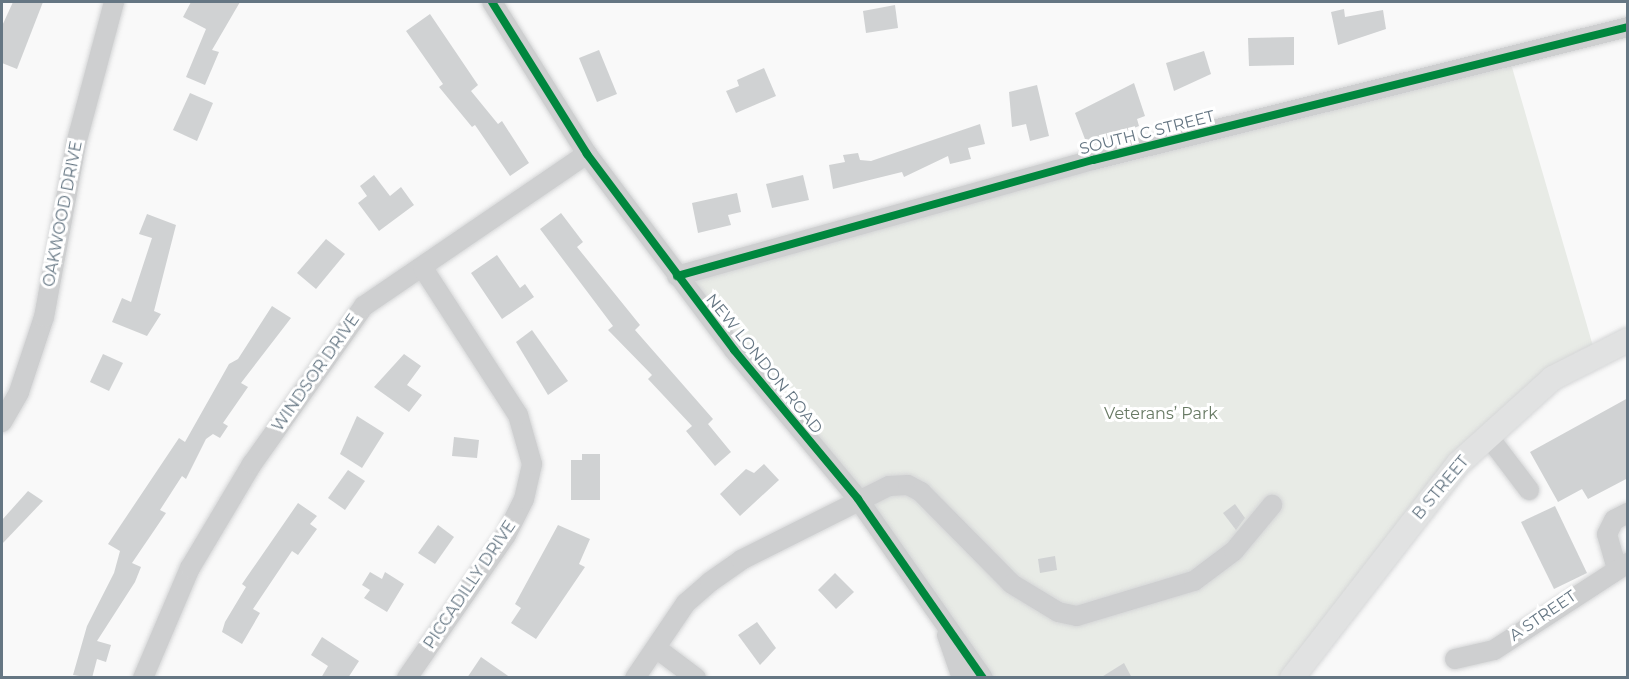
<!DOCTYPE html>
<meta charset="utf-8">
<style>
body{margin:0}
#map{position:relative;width:1629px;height:679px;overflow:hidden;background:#f9f9f9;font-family:Montserrat,sans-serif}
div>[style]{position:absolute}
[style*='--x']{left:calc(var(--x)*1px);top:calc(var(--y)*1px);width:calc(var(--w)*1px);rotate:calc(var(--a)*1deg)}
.green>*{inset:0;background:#e8ebe6}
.building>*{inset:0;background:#d0d2d3}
.roads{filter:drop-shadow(0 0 2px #d5d6d7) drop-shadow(0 0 2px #d5d6d7)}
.minor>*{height:20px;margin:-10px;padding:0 10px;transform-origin:10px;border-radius:10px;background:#cecfd0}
.major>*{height:24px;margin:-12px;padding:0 12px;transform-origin:12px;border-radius:12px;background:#e1e2e2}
.cycleway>*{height:8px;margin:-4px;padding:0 4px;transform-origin:4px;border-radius:4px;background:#00873e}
span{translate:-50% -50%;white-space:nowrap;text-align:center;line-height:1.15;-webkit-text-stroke:6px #fff;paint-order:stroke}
.street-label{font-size:16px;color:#657683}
.park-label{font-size:16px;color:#687a64}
.frame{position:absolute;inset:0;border:3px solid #657683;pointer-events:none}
</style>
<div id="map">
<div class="green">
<div style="clip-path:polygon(1509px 57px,1595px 353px,1512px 413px,1292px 677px,983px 677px,888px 540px,677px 276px)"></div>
</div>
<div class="building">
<div style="clip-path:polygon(13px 2px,43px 2px,17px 69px,2px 63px,2px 26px)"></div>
<div style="clip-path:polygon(191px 2px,240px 2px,212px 50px,219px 52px,205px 85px,186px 77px,206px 29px,183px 17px)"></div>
<div style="clip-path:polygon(895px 5px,898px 28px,866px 33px,863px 11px)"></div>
<div style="clip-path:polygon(1344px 9px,1345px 17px,1383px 10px,1386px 29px,1338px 45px,1331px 12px)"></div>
<div style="clip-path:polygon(430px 14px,478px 85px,471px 91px,498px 124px,502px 121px,529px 163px,510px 176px,475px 125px,472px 127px,439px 87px,443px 84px,406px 31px)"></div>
<div style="clip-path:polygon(1294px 37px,1294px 65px,1249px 66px,1248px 38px)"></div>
<div style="clip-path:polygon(599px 50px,617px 94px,597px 102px,579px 58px)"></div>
<div style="clip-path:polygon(1204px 51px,1211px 74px,1174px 91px,1166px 63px)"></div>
<div style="clip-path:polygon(764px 68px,776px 96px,736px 113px,726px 91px,739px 86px,737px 80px)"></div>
<div style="clip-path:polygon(1134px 83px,1145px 116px,1137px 119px,1139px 126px,1088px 147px,1075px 113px)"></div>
<div style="clip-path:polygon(1037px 85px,1049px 136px,1030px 141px,1026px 124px,1012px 127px,1009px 92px)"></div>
<div style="clip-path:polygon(190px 93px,213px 103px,197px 141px,173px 130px)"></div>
<div style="clip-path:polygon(980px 124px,985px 144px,968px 148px,971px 159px,950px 164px,948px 156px,904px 177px,902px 172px,833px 189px,829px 165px,845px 162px,843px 155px,858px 153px,860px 160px,871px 161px)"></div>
<div style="clip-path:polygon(374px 175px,390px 196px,401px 187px,414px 205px,379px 231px,358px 203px,367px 196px,360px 186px)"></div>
<div style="clip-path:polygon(803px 175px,809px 200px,772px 208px,766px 184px)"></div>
<div style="clip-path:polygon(737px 193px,741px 212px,728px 215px,731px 225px,698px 233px,692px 203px)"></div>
<div style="clip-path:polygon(561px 213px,583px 242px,577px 247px,640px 325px,635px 330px,713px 419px,708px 424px,731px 452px,715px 466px,686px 431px,692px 426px,648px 379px,652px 375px,608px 330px,613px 326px,540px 229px)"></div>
<div style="clip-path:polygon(147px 214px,176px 225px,154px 311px,161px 314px,147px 336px,112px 322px,122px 298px,131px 302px,152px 238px,139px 234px)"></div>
<div style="clip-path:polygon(326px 239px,345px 254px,316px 289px,297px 273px)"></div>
<div style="clip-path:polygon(497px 255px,520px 288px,525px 284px,534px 297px,502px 319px,471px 273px)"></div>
<div style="clip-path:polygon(272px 306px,291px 318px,241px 383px,248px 387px,223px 423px,228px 426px,220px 438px,213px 434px,206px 439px,186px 479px,182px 476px,160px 510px,166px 513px,132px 563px,141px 567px,135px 582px,97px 641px,111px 645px,106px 662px,97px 659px,92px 678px,73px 675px,87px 626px,114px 573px,120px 551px,108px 544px,179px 438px,185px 442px,229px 364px,238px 359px)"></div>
<div style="clip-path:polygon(532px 330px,568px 381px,548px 395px,516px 342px)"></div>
<div style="clip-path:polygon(103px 354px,123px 363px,109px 391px,90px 382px)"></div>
<div style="clip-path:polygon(404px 354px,421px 366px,407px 385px,422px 395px,409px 412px,374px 387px)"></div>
<div style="clip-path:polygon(1628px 398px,1628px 478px,1588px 499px,1582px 489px,1558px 502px,1530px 452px)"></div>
<div style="clip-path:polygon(357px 416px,384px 433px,362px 468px,340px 454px)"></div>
<div style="clip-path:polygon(454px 437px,479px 440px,477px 458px,452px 456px)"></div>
<div style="clip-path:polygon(582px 454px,600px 454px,600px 500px,571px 500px,571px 460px,582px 460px)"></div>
<div style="clip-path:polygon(764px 464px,779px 480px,740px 516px,720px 494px,746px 469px,754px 473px)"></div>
<div style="clip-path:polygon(348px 470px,365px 481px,345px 510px,328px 498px)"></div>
<div style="clip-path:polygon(28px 491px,43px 501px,2px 544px,2px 520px)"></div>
<div style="clip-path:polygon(298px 503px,317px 516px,310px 524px,317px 529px,298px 555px,292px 551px,253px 609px,260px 613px,242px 644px,222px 632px,225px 622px,246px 587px,242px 584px)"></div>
<div style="clip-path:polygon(1235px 504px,1245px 518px,1236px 530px,1223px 513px)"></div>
<div style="clip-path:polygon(1555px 506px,1587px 573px,1554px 589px,1521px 522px)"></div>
<div style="clip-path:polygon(438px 525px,454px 537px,435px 564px,418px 553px)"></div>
<div style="clip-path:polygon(558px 525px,590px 539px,579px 564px,585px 567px,536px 639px,511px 623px,521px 608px,515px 604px)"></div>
<div style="clip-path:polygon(1055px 556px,1057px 570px,1040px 573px,1038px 559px)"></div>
<div style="clip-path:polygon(370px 572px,382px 579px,385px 572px,404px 584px,387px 612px,364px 598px,370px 590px,362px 585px)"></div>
<div style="clip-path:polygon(835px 573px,854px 592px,836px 609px,818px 590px)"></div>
<div style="clip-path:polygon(757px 622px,776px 648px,760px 665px,738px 635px)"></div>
<div style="clip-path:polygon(322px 637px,359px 661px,348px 678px,321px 678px,328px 666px,311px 655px)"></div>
<div style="clip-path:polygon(481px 657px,511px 678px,467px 678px)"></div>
<div style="clip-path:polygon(1124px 663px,1132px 678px,1100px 678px)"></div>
</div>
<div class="roads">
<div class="minor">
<div style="--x:492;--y:2;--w:179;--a:58"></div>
<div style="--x:587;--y:154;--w:245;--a:53.1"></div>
<div style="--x:734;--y:350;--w:194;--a:50.2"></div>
<div style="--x:858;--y:499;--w:218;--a:55.1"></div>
<div style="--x:677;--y:276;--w:432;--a:-15.6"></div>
<div style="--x:1093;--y:160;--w:551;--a:-13.96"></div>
<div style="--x:2;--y:422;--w:34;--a:-60"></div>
<div style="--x:19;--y:392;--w:79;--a:-71.6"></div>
<div style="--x:44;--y:317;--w:176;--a:-79.5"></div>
<div style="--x:76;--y:144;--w:147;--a:-75"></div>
<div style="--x:1488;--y:436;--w:68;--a:52.8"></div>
<div style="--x:1617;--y:569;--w:36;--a:-106"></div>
<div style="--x:1607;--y:534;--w:16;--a:-63"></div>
<div style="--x:1614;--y:520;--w:16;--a:-27"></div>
<div style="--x:947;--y:635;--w:46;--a:70.8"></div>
<div style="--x:656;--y:648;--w:50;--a:36.9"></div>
<div style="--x:1455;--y:659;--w:40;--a:-13"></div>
<div style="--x:1494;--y:650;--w:160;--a:-33"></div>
<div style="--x:143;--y:678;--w:120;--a:-66.9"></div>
<div style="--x:190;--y:568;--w:121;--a:-59.2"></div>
<div style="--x:252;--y:464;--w:194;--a:-54.7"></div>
<div style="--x:364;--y:306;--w:270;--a:-34.3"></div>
<div style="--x:407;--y:678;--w:174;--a:-55.3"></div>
<div style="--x:506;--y:535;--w:40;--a:-63.4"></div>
<div style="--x:524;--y:499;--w:36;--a:-77"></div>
<div style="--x:532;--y:464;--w:51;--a:-105.9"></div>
<div style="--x:518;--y:415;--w:175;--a:-122.9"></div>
<div style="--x:635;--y:678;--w:91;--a:-55.8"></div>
<div style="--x:686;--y:603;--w:32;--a:-41"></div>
<div style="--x:710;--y:582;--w:38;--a:-35"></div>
<div style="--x:741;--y:560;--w:165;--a:-26.6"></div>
<div style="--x:889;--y:486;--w:19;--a:-3"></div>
<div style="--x:908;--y:485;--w:15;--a:28"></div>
<div style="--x:921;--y:492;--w:129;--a:45.3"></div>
<div style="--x:1012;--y:584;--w:54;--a:31.3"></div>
<div style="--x:1058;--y:612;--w:19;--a:12"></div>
<div style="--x:1077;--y:616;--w:122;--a:-16.7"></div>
<div style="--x:1194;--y:581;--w:50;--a:-36.9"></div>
<div style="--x:1234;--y:551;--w:60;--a:-50.4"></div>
</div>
<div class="major">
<div style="--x:1292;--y:678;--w:271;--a:-52.2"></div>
<div style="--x:1458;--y:464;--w:128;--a:-42.2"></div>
<div style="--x:1553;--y:378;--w:84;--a:-26.9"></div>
</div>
</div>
<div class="cycleway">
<div style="--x:492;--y:2;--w:179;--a:58"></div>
<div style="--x:587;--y:154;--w:245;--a:53.1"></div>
<div style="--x:734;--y:350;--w:194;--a:50.2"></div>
<div style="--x:858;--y:499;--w:218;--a:55.1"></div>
<div style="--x:677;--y:276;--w:432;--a:-15.6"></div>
<div style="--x:1093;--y:160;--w:551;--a:-13.96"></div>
</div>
<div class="street-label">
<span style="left:1147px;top:133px;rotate:-14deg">SOUTH C STREET</span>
<span style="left:63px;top:214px;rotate:-79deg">OAKWOOD DRIVE</span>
<span style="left:764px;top:364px;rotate:51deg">NEW LONDON ROAD</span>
<span style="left:316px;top:373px;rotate:-55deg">WINDSOR DRIVE</span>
<span style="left:1441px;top:488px;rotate:-50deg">B STREET</span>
<span style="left:470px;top:585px;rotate:-56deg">PICCADILLY DRIVE</span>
<span style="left:1543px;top:616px;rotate:-34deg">A STREET</span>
</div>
<div class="park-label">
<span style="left:1161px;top:414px">Veterans’ Park</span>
</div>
<div class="frame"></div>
</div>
